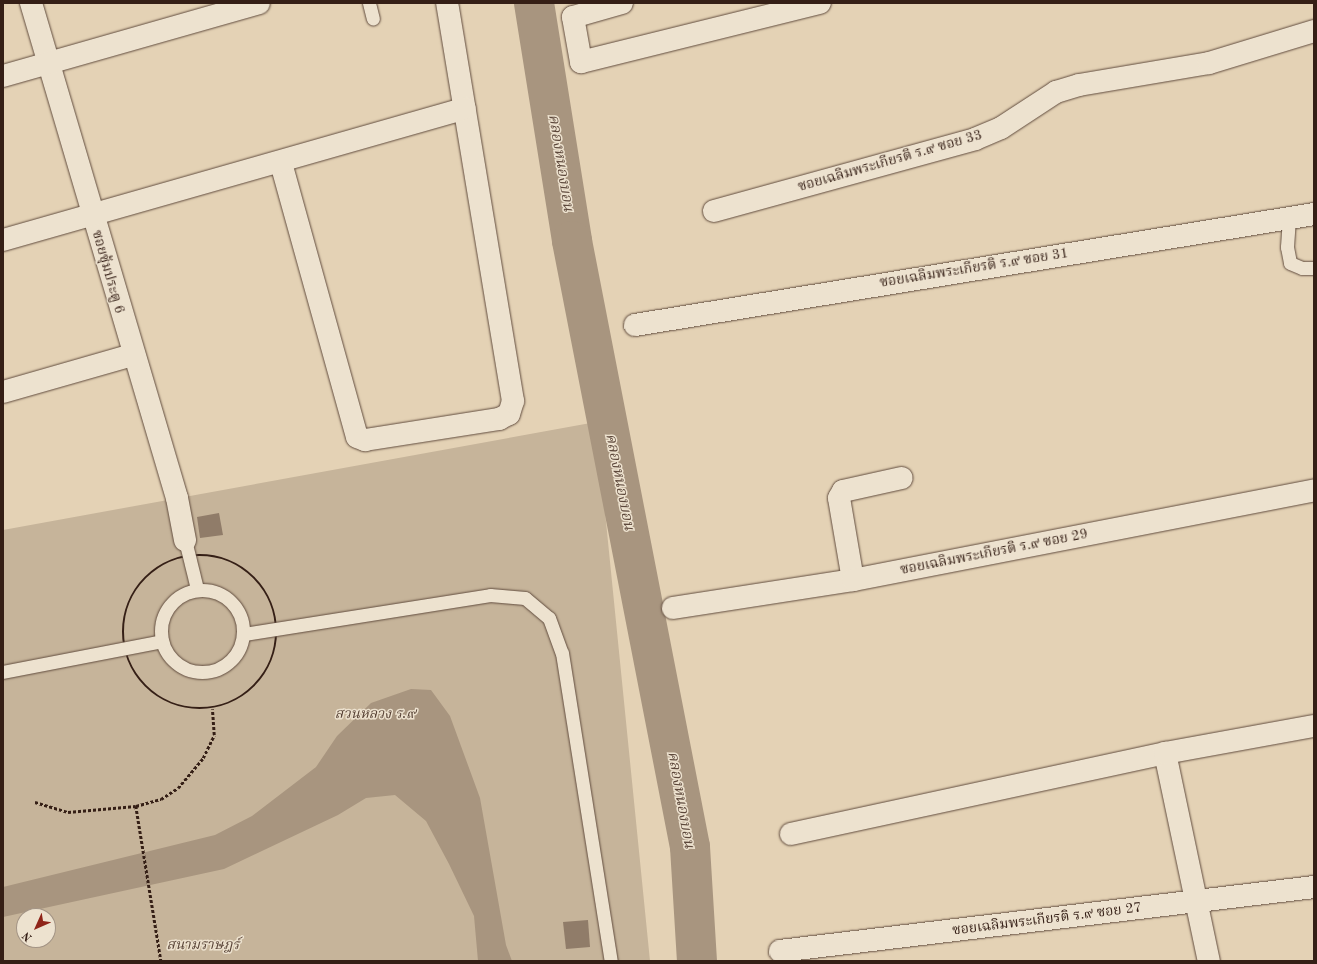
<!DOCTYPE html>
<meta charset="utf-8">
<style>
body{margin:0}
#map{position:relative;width:1317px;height:964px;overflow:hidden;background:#e4d2b5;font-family:"Old Standard TT","Noto Serif Thai",serif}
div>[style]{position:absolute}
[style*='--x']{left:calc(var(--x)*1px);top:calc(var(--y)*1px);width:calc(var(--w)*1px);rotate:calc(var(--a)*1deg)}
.green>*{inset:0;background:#c6b49a}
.water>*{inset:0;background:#a8957f}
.river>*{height:40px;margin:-20px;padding:0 20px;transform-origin:20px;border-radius:20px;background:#a8957f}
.building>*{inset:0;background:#907c69}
.path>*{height:2.5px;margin-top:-1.25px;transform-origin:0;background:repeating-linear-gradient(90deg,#351f16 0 3px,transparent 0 5px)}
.path>.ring{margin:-1.25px;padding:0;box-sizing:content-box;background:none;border:2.5px solid #351f16;border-radius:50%}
.roads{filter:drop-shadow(0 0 1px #614c3e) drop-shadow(0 0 1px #614c3e)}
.service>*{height:13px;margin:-6.5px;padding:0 6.5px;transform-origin:6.5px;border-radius:6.5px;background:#ede2cf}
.service>.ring{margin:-6.5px;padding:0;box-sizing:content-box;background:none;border:13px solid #ede2cf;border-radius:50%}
.minor>*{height:22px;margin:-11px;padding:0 11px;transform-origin:11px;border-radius:11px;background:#ede2cf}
span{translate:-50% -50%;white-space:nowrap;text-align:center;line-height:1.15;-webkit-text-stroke:3px #ede2cf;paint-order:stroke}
.street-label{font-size:14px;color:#351f16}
.park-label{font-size:14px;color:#594437;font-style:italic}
.water-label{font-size:15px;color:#5d483b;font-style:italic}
.frame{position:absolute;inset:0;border:4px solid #351f16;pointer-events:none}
.north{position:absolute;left:16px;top:908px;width:40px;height:40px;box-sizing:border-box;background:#ede2cf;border:1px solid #a39485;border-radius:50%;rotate:225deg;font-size:11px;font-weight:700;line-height:16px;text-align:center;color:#351f16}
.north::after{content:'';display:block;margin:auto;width:14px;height:18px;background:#8f2418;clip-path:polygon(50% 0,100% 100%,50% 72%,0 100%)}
</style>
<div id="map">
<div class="green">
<div style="clip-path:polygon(evenodd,596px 422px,650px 961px,3px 961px,3px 530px,596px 422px,24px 916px,48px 916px,48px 940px,24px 940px,24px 916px)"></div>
</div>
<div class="water">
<div style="clip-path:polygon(411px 689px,431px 690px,450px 716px,480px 798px,506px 945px,512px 961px,478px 961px,474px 916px,449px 864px,426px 821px,395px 795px,366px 798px,338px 815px,224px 869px,3px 917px,3px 887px,215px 835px,252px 816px,316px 767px,337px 736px,371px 703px)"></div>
</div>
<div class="river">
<div style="--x:534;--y:3;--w:241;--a:80.9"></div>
<div style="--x:572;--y:241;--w:617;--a:78.98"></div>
<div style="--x:690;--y:847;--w:114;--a:86.5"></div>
</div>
<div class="building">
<div style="clip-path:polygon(219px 513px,223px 535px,200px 538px,197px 517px)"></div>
<div style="clip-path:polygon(588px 920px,590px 947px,566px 949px,563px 922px)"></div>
</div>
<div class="path">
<div class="ring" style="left:123px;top:555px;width:151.5px;height:151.5px"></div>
<div style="--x:35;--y:802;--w:34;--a:17"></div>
<div style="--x:68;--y:812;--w:68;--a:-5"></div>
<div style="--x:136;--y:806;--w:26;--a:-16"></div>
<div style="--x:161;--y:799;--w:20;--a:-33"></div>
<div style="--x:178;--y:788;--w:39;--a:-50"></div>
<div style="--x:203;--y:758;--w:25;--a:-64"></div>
<div style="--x:214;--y:735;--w:26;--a:-94"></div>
<div style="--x:136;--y:806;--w:157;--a:80.8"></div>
</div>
<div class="roads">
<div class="service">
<div style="--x:369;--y:3;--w:16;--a:76"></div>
<div style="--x:1289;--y:218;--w:29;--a:94"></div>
<div style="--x:1287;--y:247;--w:16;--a:79"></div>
<div style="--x:1290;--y:263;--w:13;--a:23"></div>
<div style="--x:1302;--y:268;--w:12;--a:0"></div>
<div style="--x:185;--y:540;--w:50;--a:76.2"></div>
<div class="ring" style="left:161px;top:590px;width:69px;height:69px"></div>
<div style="--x:244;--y:634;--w:249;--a:-9"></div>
<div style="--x:490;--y:595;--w:35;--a:5"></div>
<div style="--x:525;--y:598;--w:31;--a:40"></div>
<div style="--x:549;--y:618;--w:37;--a:70"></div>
<div style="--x:562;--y:653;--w:312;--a:81"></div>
<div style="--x:3;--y:672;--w:162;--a:-11"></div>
</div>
<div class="minor">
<div style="--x:31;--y:3;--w:516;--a:73.57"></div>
<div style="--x:177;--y:498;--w:43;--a:79.2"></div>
<div style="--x:622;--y:3;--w:51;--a:164.1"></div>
<div style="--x:573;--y:17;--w:46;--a:79.9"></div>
<div style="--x:581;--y:62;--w:246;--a:-13.9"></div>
<div style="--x:3;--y:76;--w:266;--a:-15.9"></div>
<div style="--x:281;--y:163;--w:284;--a:74.5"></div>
<div style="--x:357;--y:437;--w:9;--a:21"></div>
<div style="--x:365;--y:440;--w:136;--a:-8.9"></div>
<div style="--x:499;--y:419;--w:11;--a:-27"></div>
<div style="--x:509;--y:414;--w:14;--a:-73"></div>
<div style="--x:513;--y:401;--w:403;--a:-99.4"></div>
<div style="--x:714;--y:211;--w:271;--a:-15.4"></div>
<div style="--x:975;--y:139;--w:28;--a:-23"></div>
<div style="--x:1001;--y:128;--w:66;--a:-33.2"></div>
<div style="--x:1056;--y:92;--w:24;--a:-17"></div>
<div style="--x:1079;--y:85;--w:132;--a:-9.6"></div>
<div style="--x:1209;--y:63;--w:110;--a:-16.9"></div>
<div style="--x:3;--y:240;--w:480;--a:-15.9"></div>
<div style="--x:635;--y:325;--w:688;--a:-9.28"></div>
<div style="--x:3;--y:392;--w:134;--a:-16"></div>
<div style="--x:853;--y:580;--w:83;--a:-99.7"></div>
<div style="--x:839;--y:498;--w:8;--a:-60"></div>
<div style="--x:843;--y:491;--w:60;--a:-12.4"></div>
<div style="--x:673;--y:608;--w:182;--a:-8.8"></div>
<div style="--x:853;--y:580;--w:470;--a:-11"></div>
<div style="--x:1165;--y:753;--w:213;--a:78.1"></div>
<div style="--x:791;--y:834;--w:383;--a:-12.2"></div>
<div style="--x:1165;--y:753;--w:151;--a:-10.3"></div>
<div style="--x:780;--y:951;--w:538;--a:-6.83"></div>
</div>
</div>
<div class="street-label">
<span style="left:890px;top:161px;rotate:-16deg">ซอยเฉลิมพระเกียรติ ร.๙ ซอย 33</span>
<span style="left:974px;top:268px;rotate:-9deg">ซอยเฉลิมพระเกียรติ ร.๙ ซอย 31</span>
<span style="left:108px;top:272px;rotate:74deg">ซอยซุ้มประตู 6</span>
<span style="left:994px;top:552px;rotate:-11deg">ซอยเฉลิมพระเกียรติ ร.๙ ซอย 29</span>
<span style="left:1047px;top:919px;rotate:-7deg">ซอยเฉลิมพระเกียรติ ร.๙ ซอย 27</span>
</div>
<div class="park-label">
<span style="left:375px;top:714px">สวนหลวง ร.๙</span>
<span style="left:203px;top:945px">สนามราษฎร์</span>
</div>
<div class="water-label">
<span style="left:560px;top:163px;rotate:81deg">คลองหนองบอน</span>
<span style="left:619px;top:482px;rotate:79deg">คลองหนองบอน</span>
<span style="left:680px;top:800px;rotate:80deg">คลองหนองบอน</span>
</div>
<div class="frame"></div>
<div class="north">N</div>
</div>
